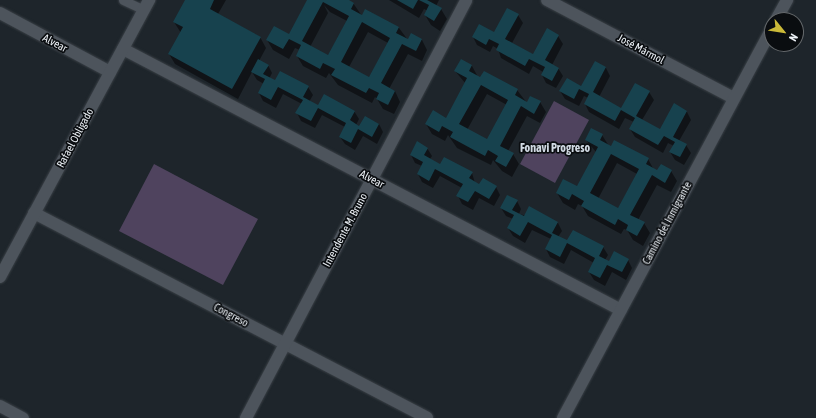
<!DOCTYPE html>
<meta charset="utf-8">
<style>
body{margin:0}
#map{position:relative;width:816px;height:418px;overflow:hidden;background:#1e252b;font-family:"Asap Condensed",sans-serif}
div>[style]{position:absolute}
[style*='--x']{left:calc(var(--x)*1px);top:calc(var(--y)*1px);width:calc(var(--w)*1px);rotate:calc(var(--a)*1deg)}
.green>*{inset:0;background:#4f435e}
.shadow>*{inset:0;background:#0007}
.building>*{inset:0;background:#17424e}
.roads{filter:drop-shadow(0 0 1px #3a4046) drop-shadow(0 0 1px #3a4046)}
.service>*{height:9px;margin:-4.5px;padding:0 4.5px;transform-origin:4.5px;border-radius:4.5px;background:#4d545c}
.minor>*{height:12px;margin:-6px;padding:0 6px;transform-origin:6px;border-radius:6px;background:#4d545c}
.secondary>*{height:12px;margin:-6px;padding:0 6px;transform-origin:6px;border-radius:6px;background:#4d545c}
span{translate:-50% -50%;white-space:nowrap;text-align:center;line-height:1.15;-webkit-text-stroke:3.5px #0a0d10;paint-order:stroke}
.street-label{font-size:11px;color:#edf2f7}
.neighbourhood-label{font-size:12px;color:#d1dae3;font-weight:700}
.north{position:absolute;left:764px;top:12px;width:40px;height:40px;box-sizing:border-box;background:#0a0d10;border:1px solid #65696c;border-radius:50%;rotate:120deg;font-size:11px;font-weight:700;line-height:16px;text-align:center;color:#edf2f7}
.north::after{content:'';display:block;margin:auto;width:14px;height:18px;background:#cbba39;clip-path:polygon(50% 0,100% 100%,50% 72%,0 100%)}
</style>
<div id="map">
<div class="green">
<div style="clip-path:polygon(554px 101px,589px 120px,555px 183px,520px 164px)"></div>
<div style="clip-path:polygon(154px 164px,258px 219px,223px 285px,119px 231px)"></div>
</div>
<div class="shadow">
<div style="clip-path:polygon(186px 0,226px 0,218px 14px,260px 37px,266px 48px,259px 61px,268px 65px,272px 73px,269px 79px,308px 87px,313px 95px,309px 102px,318px 106px,354px 111px,359px 119px,356px 125px,360px 127px,379px 124px,383px 132px,377px 144px,363px 136px,355px 150px,345px 144px,340px 137px,345px 127px,322px 115px,315px 128px,301px 121px,297px 113px,302px 104px,283px 94px,276px 108px,263px 101px,259px 93px,264px 84px,257px 80px,252px 72px,238px 99px,175px 64px,169px 54px,181px 33px,174px 22px)"></div>
<div style="clip-path:polygon(evenodd,308px 0,347px 0,353px 3px,362px 16px,366px 10px,399px 28px,408px 40px,422px 40px,427px 50px,422px 61px,408px 54px,389px 89px,395px 91px,400px 102px,394px 114px,383px 109px,377px 99px,375px 97px,372px 103px,338px 85px,329px 73px,326px 78px,303px 66px,297px 56px,300px 50px,295px 48px,289px 59px,273px 50px,267px 40px,289px 36px,308px 0,324px 5px,330px 12px,347px 21px,328px 56px,310px 47px,328px 13px,324px 5px,308px 0,368px 32px,388px 43px,369px 78px,349px 67px,368px 32px)"></div>
<div style="clip-path:polygon(389px 0,439px 0,436px 6px,441px 9px,447px 19px,440px 31px,431px 25px,425px 15px,428px 11px,424px 9px,419px 18px)"></div>
<div style="clip-path:polygon(518px 15px,523px 23px,512px 43px,534px 55px,558px 36px,563px 44px,552px 65px,558px 68px,563px 76px,556px 88px,546px 83px,542px 75px,543px 72px,533px 66px,529px 74px,501px 58px,498px 49px,493px 46px,490px 52px,477px 45px,473px 37px,479px 25px,494px 34px)"></div>
<div style="clip-path:polygon(evenodd,461px 60px,472px 66px,478px 77px,517px 90px,527px 103px,540px 102px,546px 112px,540px 123px,527px 116px,508px 151px,513px 154px,519px 164px,512px 177px,502px 171px,493px 160px,491px 165px,457px 148px,448px 135px,445px 141px,432px 134px,426px 124px,447px 119px,466px 84px,455px 71px,461px 60px,487px 94px,507px 105px,488px 141px,467px 130px,487px 94px)"></div>
<div style="clip-path:polygon(595px 62px,606px 68px,610px 76px,599px 97px,621px 109px,649px 92px,654px 100px,642px 120px,660px 131px,674px 105px,687px 112px,691px 120px,679px 141px,686px 145px,691px 153px,684px 165px,675px 160px,670px 152px,674px 146px,668px 143px,663px 153px,635px 137px,630px 129px,634px 122px,625px 118px,619px 129px,589px 112px,585px 104px,588px 98px,584px 96px,579px 106px,565px 99px,560px 91px,581px 87px)"></div>
<div style="clip-path:polygon(evenodd,602px 135px,609px 146px,648px 159px,654px 170px,671px 171px,677px 181px,671px 192px,657px 185px,638px 220px,644px 223px,650px 233px,643px 246px,633px 240px,627px 230px,624px 229px,621px 234px,588px 216px,582px 206px,578px 204px,575px 210px,563px 203px,557px 193px,578px 188px,596px 152px,586px 140px,602px 135px,617px 163px,637px 174px,618px 209px,598px 199px,617px 163px)"></div>
<div style="clip-path:polygon(427px 148px,432px 156px,430px 159px,440px 165px,472px 173px,475px 183px,480px 186px,496px 187px,500px 195px,494px 206px,479px 198px,473px 210px,462px 204px,458px 196px,462px 188px,440px 176px,433px 188px,422px 182px,418px 174px,422px 166px,415px 163px,411px 155px)"></div>
<div style="clip-path:polygon(517px 201px,521px 209px,519px 214px,558px 223px,562px 231px,558px 237px,567px 242px,603px 247px,608px 255px,605px 260px,609px 262px,628px 260px,632px 268px,626px 280px,612px 272px,605px 286px,594px 280px,589px 272px,594px 263px,571px 250px,564px 264px,550px 257px,546px 249px,551px 239px,532px 230px,525px 243px,513px 236px,508px 228px,513px 219px,506px 216px,501px 208px)"></div>
</div>
<div class="building">
<div style="clip-path:polygon(185px 0,214px 0,210px 9px,261px 37px,232px 89px,168px 54px,183px 27px,173px 22px)"></div>
<div style="clip-path:polygon(evenodd,307px 0,349px 0,354px 3px,351px 9px,362px 15px,365px 9px,399px 27px,396px 33px,408px 39px,411px 33px,422px 39px,416px 51px,402px 44px,381px 83px,395px 91px,388px 105px,376px 99px,379px 93px,369px 88px,366px 93px,331px 75px,335px 69px,323px 63px,320px 69px,296px 56px,301px 45px,289px 39px,283px 49px,266px 40px,274px 26px,289px 34px,307px 0,323px 2px,349px 16px,328px 55px,302px 41px,323px 2px,307px 0,362px 22px,390px 38px,369px 77px,341px 62px,362px 22px)"></div>
<div style="clip-path:polygon(397px 0,418px 0,413px 9px)"></div>
<div style="clip-path:polygon(419px 0,427px 0,442px 8px,434px 21px,424px 15px,429px 5px)"></div>
<div style="clip-path:polygon(507px 8px,519px 14px,505px 39px,533px 54px,547px 28px,559px 35px,545px 60px,559px 68px,552px 81px,541px 75px,545px 67px,529px 59px,525px 66px,496px 50px,499px 44px,489px 39px,486px 45px,472px 37px,479px 24px,494px 32px)"></div>
<div style="clip-path:polygon(258px 59px,269px 65px,263px 74px,275px 80px,280px 71px,309px 86px,303px 97px,318px 105px,324px 94px,355px 111px,350px 120px,359px 126px,365px 116px,379px 124px,372px 137px,358px 129px,351px 143px,339px 137px,346px 123px,318px 108px,311px 121px,295px 113px,303px 100px,278px 87px,271px 100px,258px 93px,265px 79px,251px 72px)"></div>
<div style="clip-path:polygon(evenodd,461px 59px,472px 65px,469px 71px,480px 77px,484px 71px,518px 89px,515px 95px,527px 102px,530px 96px,541px 101px,534px 114px,521px 106px,500px 146px,514px 153px,506px 167px,495px 161px,498px 156px,488px 150px,485px 156px,450px 137px,453px 132px,442px 126px,439px 132px,425px 124px,433px 110px,446px 118px,467px 78px,454px 71px,461px 59px,481px 85px,508px 100px,487px 139px,459px 124px,481px 85px)"></div>
<div style="clip-path:polygon(595px 61px,606px 67px,593px 92px,621px 108px,635px 83px,650px 91px,636px 116px,660px 129px,674px 103px,687px 111px,673px 137px,687px 144px,680px 157px,669px 152px,675px 142px,664px 136px,658px 145px,629px 129px,635px 118px,621px 110px,615px 121px,584px 104px,589px 94px,579px 89px,574px 99px,559px 91px,567px 78px,581px 86px)"></div>
<div style="clip-path:polygon(evenodd,591px 128px,603px 134px,600px 140px,611px 146px,614px 140px,649px 158px,646px 164px,657px 170px,661px 164px,672px 170px,665px 183px,652px 175px,630px 215px,645px 222px,637px 236px,626px 230px,628px 225px,618px 219px,615px 225px,581px 206px,584px 201px,572px 194px,569px 200px,556px 193px,563px 179px,577px 186px,598px 147px,585px 140px,591px 128px,611px 154px,639px 169px,618px 208px,590px 193px,611px 154px)"></div>
<div style="clip-path:polygon(417px 141px,428px 148px,424px 155px,440px 164px,444px 157px,473px 172px,469px 178px,479px 184px,483px 178px,497px 186px,489px 199px,475px 191px,468px 202px,456px 196px,463px 184px,435px 169px,429px 181px,417px 174px,423px 162px,410px 155px)"></div>
<div style="clip-path:polygon(507px 195px,518px 200px,512px 210px,524px 216px,529px 206px,558px 222px,552px 233px,567px 240px,573px 230px,604px 246px,599px 256px,609px 261px,614px 251px,629px 259px,622px 272px,607px 265px,600px 278px,588px 272px,595px 258px,567px 243px,560px 257px,545px 249px,552px 235px,528px 222px,520px 236px,507px 228px,514px 215px,500px 208px)"></div>
</div>
<div class="roads">
<div class="service">
<div style="--x:123;--y:0;--w:23;--a:25"></div>
</div>
<div class="minor">
<div style="--x:547;--y:0;--w:211;--a:27.7"></div>
<div style="--x:0;--y:13;--w:125;--a:28.2"></div>
<div style="--x:123;--y:49;--w:562;--a:27.66"></div>
<div style="--x:34;--y:213;--w:443;--a:27.5"></div>
<div style="--x:0;--y:277;--w:315;--a:-61.7"></div>
<div style="--x:0;--y:406;--w:26;--a:28"></div>
<div style="--x:246;--y:418;--w:472;--a:-62.2"></div>
</div>
<div class="secondary">
<div style="--x:776;--y:20;--w:23;--a:-61"></div>
<div style="--x:563;--y:418;--w:442;--a:-61.8"></div>
</div>
</div>
<div class="street-label">
<span style="left:55px;top:43px;rotate:28deg">Alvear</span>
<span style="left:641px;top:49px;rotate:28deg">José Mármol</span>
<span style="left:75px;top:138px;rotate:-62deg">Rafael Obligado</span>
<span style="left:372px;top:179px;rotate:28deg">Alvear</span>
<span style="left:667px;top:223px;rotate:-62deg">Camino del Inmigrante</span>
<span style="left:345px;top:230px;rotate:-62deg">Intendente M. Bruno</span>
<span style="left:231px;top:315px;rotate:28deg">Congreso</span>
</div>
<div class="neighbourhood-label">
<span style="left:555px;top:149px">Fonavi Progreso</span>
</div>
<div class="north">N</div>
</div>
